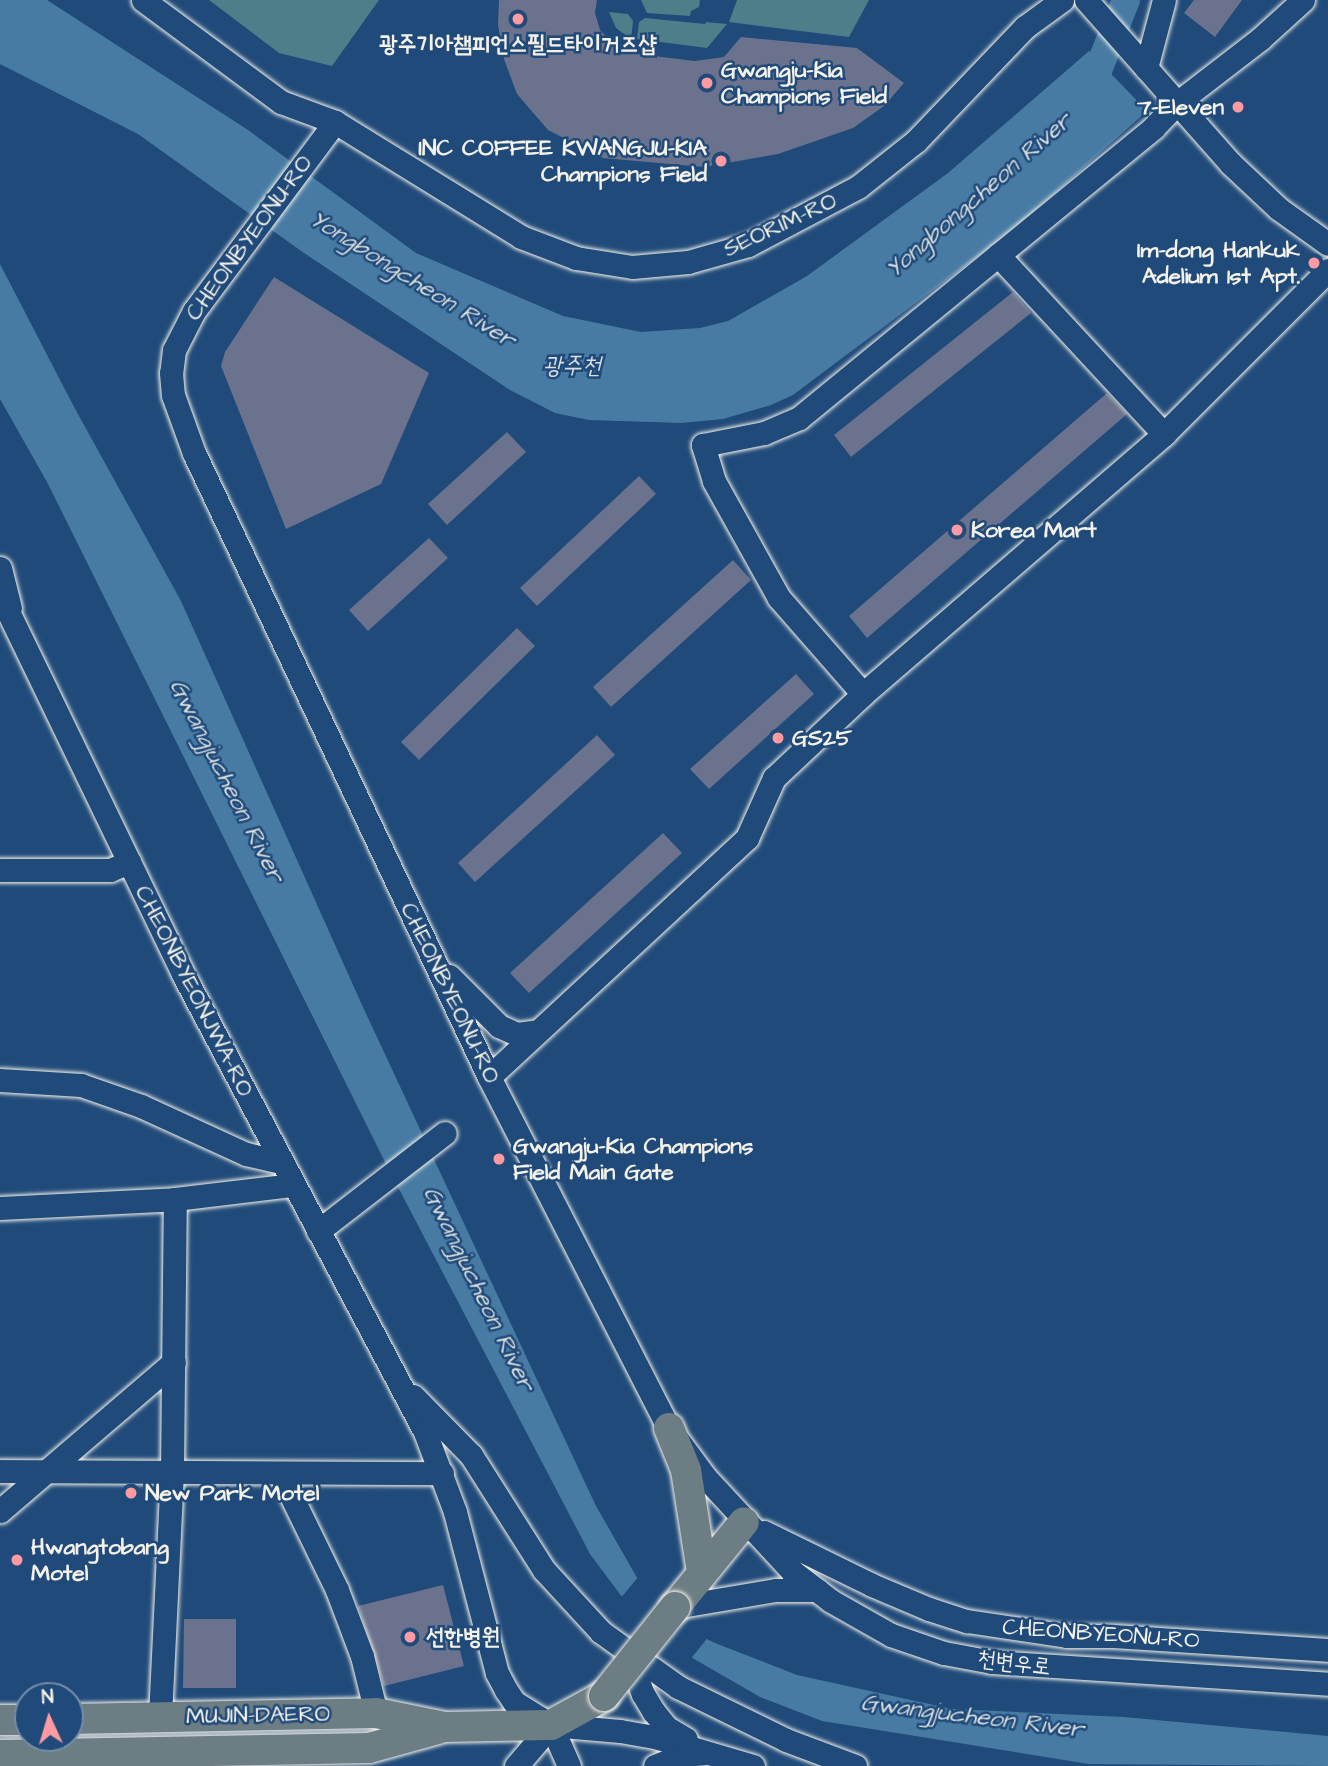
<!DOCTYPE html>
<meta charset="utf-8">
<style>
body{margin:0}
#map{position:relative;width:1328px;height:1766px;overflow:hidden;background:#1f4a7a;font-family:"Architects Daughter","Poor Story",sans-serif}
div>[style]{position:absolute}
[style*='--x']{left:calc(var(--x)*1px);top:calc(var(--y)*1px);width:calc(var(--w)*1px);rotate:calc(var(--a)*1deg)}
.green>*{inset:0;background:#4e7e89}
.water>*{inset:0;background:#477ba4}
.pier>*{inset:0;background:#1f4a7a}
.river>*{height:28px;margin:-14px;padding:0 14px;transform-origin:14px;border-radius:14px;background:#477ba4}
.building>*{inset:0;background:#6a728d}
.roads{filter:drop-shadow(0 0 2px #f4f1e8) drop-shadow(0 0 2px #f4f1e8)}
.minor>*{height:23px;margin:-11.5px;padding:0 11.5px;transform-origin:11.5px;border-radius:11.5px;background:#1f4a7a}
.major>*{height:30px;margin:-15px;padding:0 15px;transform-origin:15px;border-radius:15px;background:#6d7d84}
.bridges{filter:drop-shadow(0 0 2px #f4f1e8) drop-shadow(0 0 2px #f4f1e8)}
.major-bridge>*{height:30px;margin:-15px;padding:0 15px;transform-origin:15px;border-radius:15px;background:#6d7d84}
.dots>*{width:19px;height:19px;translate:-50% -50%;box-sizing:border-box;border:4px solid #1f4a7a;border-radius:50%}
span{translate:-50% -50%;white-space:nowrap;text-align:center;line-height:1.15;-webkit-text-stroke:5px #1f4a7a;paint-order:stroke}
.poi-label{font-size:23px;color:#f4f1e8;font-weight:700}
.left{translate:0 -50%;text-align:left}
.right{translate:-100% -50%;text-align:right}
.street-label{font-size:23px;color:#f4f1e8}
.water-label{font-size:24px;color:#dadfde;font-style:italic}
.north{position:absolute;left:14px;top:1682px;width:70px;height:70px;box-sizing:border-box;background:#1f4a7a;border:2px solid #748da6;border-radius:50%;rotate:356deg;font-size:19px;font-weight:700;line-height:28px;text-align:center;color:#f4f1e8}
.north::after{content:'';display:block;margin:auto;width:24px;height:32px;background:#ff9aa2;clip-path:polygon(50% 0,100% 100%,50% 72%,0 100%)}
</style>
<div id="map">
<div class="green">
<div style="clip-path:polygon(209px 0,379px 0,332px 66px,279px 53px)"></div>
<div style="clip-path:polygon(641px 0,700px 0,699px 7px,691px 11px,690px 16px,647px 13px)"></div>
<div style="clip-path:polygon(737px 0,869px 0,849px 37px,729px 22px)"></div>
<div style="clip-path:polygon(609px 12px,628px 14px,633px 21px,631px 39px,616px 28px)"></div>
<div style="clip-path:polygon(645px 18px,705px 24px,706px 22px,727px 24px,707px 48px,637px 39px,639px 22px)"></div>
</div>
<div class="water">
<div style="clip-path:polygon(0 0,47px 0,248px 130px,416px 253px,563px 316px,641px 332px,700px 328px,728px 321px,807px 276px,948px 173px,1089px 51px,1147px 111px,1017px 227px,793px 395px,771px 405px,723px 419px,681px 423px,589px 420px,555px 413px,510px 390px,304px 253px,138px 134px,0 64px)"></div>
<div style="clip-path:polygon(0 264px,73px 405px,181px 601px,362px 1005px,595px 1504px,636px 1576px,660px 1608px,686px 1629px,715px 1643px,797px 1675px,952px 1709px,1124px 1717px,1328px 1736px,1328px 1766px,1089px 1764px,822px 1721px,760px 1697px,649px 1633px,590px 1554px,388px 1168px,47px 482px,0 399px)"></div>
</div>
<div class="pier">
<div style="clip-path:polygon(640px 1575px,663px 1606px,688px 1626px,709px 1636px,689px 1661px,647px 1636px,619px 1600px)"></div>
</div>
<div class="river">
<div style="--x:1087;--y:98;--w:105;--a:-68.3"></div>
</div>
<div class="building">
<div style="clip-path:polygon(499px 0,597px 0,595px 13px,600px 30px,616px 47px,629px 53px,695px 61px,724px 57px,741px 37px,857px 48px,904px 83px,884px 106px,853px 128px,778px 154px,704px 167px,603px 158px,548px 130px,517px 94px,504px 59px,498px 25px)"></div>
<div style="clip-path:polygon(1194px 0,1242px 0,1215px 37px,1184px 13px)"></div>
<div style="clip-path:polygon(274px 277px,429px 373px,381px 484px,286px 529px,221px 366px,225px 352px)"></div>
<div style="clip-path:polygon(1013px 292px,1031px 313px,851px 457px,834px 435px)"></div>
<div style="clip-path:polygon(1107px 393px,1127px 414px,867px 638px,849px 616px)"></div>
<div style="clip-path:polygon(507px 432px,526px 452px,447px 525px,428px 504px)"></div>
<div style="clip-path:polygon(639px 476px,656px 494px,537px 606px,520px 588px)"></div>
<div style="clip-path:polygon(429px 538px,448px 558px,368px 631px,349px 610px)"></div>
<div style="clip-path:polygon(733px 560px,751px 580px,611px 707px,593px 687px)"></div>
<div style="clip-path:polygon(517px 628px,535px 646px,419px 760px,401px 742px)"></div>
<div style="clip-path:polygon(796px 674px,814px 694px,709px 789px,690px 769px)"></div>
<div style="clip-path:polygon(597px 735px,615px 755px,475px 882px,458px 863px)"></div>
<div style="clip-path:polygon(663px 833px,682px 853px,529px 993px,510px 973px)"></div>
<div style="clip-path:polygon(443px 1585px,464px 1666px,384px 1686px,358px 1606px)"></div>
<div style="clip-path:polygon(184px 1619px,236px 1619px,236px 1688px,183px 1688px)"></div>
</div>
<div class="roads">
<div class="minor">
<div style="--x:143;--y:0;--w:172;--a:36.5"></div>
<div style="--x:281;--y:102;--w:58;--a:20.3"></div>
<div style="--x:335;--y:122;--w:219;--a:31.7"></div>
<div style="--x:521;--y:237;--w:59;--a:20.9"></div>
<div style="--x:576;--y:258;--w:57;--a:9.1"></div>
<div style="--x:632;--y:267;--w:56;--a:-5.1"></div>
<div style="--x:688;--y:262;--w:62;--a:-15.8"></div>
<div style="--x:748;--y:245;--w:124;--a:-27.8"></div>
<div style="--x:858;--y:187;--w:74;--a:-38.4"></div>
<div style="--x:916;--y:141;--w:158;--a:-46.3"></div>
<div style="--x:1025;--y:27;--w:46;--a:-36.1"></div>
<div style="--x:1086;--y:0;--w:217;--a:48.5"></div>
<div style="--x:1230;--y:163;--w:67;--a:43.2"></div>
<div style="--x:1279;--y:209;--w:60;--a:35.5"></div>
<div style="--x:1146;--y:68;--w:70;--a:-75.2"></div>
<div style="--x:335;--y:122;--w:236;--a:126.7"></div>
<div style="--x:194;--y:311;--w:44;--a:117.1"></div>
<div style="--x:174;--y:350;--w:23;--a:97"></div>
<div style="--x:171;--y:373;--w:22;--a:85"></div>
<div style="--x:173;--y:395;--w:62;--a:70.1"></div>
<div style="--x:194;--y:453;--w:690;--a:64.7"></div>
<div style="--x:489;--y:1077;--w:394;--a:62.9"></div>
<div style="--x:669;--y:1428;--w:61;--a:53.7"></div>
<div style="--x:705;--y:1477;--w:128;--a:47.2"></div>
<div style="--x:792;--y:1571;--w:49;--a:37.6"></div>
<div style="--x:831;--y:1601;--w:69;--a:29.5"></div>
<div style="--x:891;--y:1635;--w:56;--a:18.8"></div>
<div style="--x:944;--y:1653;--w:49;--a:10.6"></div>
<div style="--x:992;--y:1662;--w:337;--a:3.7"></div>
<div style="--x:998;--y:255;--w:244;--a:47.2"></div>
<div style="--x:0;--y:568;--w:41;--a:76"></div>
<div style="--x:0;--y:595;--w:421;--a:64.2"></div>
<div style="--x:183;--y:974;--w:518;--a:62.15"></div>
<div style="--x:425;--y:1432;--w:85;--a:69.4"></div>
<div style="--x:455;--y:1512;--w:166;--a:75.4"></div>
<div style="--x:497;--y:1673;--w:19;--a:62"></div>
<div style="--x:506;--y:1690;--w:14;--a:56"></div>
<div style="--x:514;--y:1702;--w:44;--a:31.9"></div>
<div style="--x:551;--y:1725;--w:69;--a:5"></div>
<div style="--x:620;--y:1731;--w:39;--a:10"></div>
<div style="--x:658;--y:1738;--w:99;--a:16.4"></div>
<div style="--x:863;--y:694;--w:128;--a:-131.2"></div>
<div style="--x:779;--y:598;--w:134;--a:-119.1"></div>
<div style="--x:714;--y:481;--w:38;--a:-107"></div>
<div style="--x:703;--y:445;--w:62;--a:-11.1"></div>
<div style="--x:764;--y:433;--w:38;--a:-23"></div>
<div style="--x:799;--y:418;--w:458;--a:-39.3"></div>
<div style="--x:1153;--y:128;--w:35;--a:-46"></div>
<div style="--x:1177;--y:103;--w:105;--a:-37.6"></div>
<div style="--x:1260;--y:39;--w:58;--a:-42.2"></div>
<div style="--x:0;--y:870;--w:110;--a:0"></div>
<div style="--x:110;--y:870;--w:21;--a:-23"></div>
<div style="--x:449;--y:976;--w:71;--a:45"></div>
<div style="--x:499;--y:1026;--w:20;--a:24"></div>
<div style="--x:517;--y:1034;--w:21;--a:-8"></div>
<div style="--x:489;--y:1077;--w:352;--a:-42.8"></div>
<div style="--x:747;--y:838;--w:66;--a:-65.8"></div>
<div style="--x:774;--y:778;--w:122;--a:-43.3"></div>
<div style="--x:863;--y:694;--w:398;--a:-40.8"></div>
<div style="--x:1164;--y:434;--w:232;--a:-45"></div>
<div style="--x:0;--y:1080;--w:81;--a:3.5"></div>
<div style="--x:81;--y:1085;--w:64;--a:19.3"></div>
<div style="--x:141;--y:1106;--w:115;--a:24.6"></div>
<div style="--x:246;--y:1154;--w:36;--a:13"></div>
<div style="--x:0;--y:1208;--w:175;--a:-2.9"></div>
<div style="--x:175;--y:1199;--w:119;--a:-6.8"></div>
<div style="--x:318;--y:1231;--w:160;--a:-37.7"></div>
<div style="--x:413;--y:1396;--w:83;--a:45.5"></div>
<div style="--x:471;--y:1455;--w:136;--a:57.6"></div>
<div style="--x:544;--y:1570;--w:84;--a:47.4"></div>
<div style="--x:601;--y:1632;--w:95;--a:35.5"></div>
<div style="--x:678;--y:1687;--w:120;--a:26.1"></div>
<div style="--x:786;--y:1740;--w:74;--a:20.6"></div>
<div style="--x:0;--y:1471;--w:442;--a:0.3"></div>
<div style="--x:281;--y:1475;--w:128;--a:64"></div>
<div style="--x:337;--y:1590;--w:71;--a:69.3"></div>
<div style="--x:362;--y:1656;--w:59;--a:76.2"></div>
<div style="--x:0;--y:1511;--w:229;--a:-40.6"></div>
<div style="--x:764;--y:1532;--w:120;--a:26.1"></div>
<div style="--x:872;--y:1585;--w:62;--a:22.8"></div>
<div style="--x:929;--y:1609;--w:40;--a:18"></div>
<div style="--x:967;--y:1621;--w:101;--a:8.5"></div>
<div style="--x:1067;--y:1636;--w:46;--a:0"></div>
<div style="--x:1113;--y:1636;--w:215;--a:3.7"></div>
<div style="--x:675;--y:1607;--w:102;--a:-9.6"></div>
<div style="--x:776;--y:1590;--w:41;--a:0"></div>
<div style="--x:631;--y:1663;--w:33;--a:69"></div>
<div style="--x:643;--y:1694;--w:21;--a:59"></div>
<div style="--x:654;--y:1712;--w:19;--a:51"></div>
<div style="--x:666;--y:1727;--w:23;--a:31"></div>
<div style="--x:160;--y:1717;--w:245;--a:-87.2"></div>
<div style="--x:172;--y:1472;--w:273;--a:-89.4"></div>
<div style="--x:551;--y:1725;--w:45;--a:66.3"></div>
<div style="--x:516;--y:1766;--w:54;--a:-49.5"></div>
<div style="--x:655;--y:1766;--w:29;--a:-22"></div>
<div style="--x:682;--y:1755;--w:21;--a:-5"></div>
</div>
<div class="major">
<div style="--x:669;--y:1428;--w:45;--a:68"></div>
<div style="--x:686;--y:1470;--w:103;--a:81.1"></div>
<div style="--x:675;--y:1607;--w:109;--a:-50.9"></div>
<div style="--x:70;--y:1719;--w:306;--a:-1.1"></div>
<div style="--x:376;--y:1713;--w:70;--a:11.5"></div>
<div style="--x:445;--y:1727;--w:106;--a:-1.1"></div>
<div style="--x:551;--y:1725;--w:60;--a:-28.7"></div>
<div style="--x:0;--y:1720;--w:28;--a:0"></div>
<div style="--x:0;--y:1755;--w:369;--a:-1.1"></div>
<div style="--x:369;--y:1748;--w:72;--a:-15.4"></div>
</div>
</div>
<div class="bridges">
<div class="major-bridge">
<div style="--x:604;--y:1696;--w:114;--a:-51.4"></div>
</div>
</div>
<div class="dots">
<div style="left:518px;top:19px;background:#ff9aa2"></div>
<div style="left:707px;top:83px;background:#ff9aa2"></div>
<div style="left:1238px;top:107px;background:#ff9aa2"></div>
<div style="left:721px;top:161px;background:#ff9aa2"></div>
<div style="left:1314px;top:263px;background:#ff9aa2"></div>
<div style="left:957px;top:530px;background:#ff9aa2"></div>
<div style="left:778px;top:738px;background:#ff9aa2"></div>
<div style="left:499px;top:1159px;background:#ff9aa2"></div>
<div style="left:131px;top:1493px;background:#ff9aa2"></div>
<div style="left:17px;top:1560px;background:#ff9aa2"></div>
<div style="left:410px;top:1637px;background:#ff9aa2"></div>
</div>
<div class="poi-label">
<span style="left:518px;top:44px">광주기아챔피언스필드타이거즈샵</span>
<span class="left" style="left:721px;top:83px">Gwangju-Kia<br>Champions Field</span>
<span class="right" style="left:1224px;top:107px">7-Eleven</span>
<span class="right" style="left:707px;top:161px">INC COFFEE KWANGJU-KIA<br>Champions Field</span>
<span class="right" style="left:1300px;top:263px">Im-dong Hankuk<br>Adelium 1st Apt.</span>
<span class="left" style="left:971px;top:530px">Korea Mart</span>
<span class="left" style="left:792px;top:738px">GS25</span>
<span class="left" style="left:513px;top:1159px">Gwangju-Kia Champions<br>Field Main Gate</span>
<span class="left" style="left:145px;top:1493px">New Park Motel</span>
<span class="left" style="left:31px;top:1560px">Hwangtobang<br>Motel</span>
<span class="left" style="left:426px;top:1637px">선한병원</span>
</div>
<div class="street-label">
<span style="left:780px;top:225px;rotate:-25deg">SEORIM-RO</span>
<span style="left:249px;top:238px;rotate:-54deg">CHEONBYEONU-RO</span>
<span style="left:194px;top:991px;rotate:63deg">CHEONBYEONJWA-RO</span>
<span style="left:450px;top:993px;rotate:64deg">CHEONBYEONU-RO</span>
<span style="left:1101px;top:1634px;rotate:4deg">CHEONBYEONU-RO</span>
<span style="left:1014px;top:1663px;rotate:7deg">천변우로</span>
<span style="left:258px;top:1715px;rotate:-1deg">MUJIN-DAERO</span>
</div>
<div class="water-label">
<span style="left:979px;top:196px;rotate:-41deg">Yongbongcheon River</span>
<span style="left:412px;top:280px;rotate:32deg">Yongbongcheon River</span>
<span style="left:572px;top:367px">광주천</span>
<span style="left:226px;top:781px;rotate:63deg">Gwangjucheon River</span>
<span style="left:478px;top:1289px;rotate:64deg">Gwangjucheon River</span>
<span style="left:972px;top:1717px;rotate:7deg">Gwangjucheon River</span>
</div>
<div class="north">N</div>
</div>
